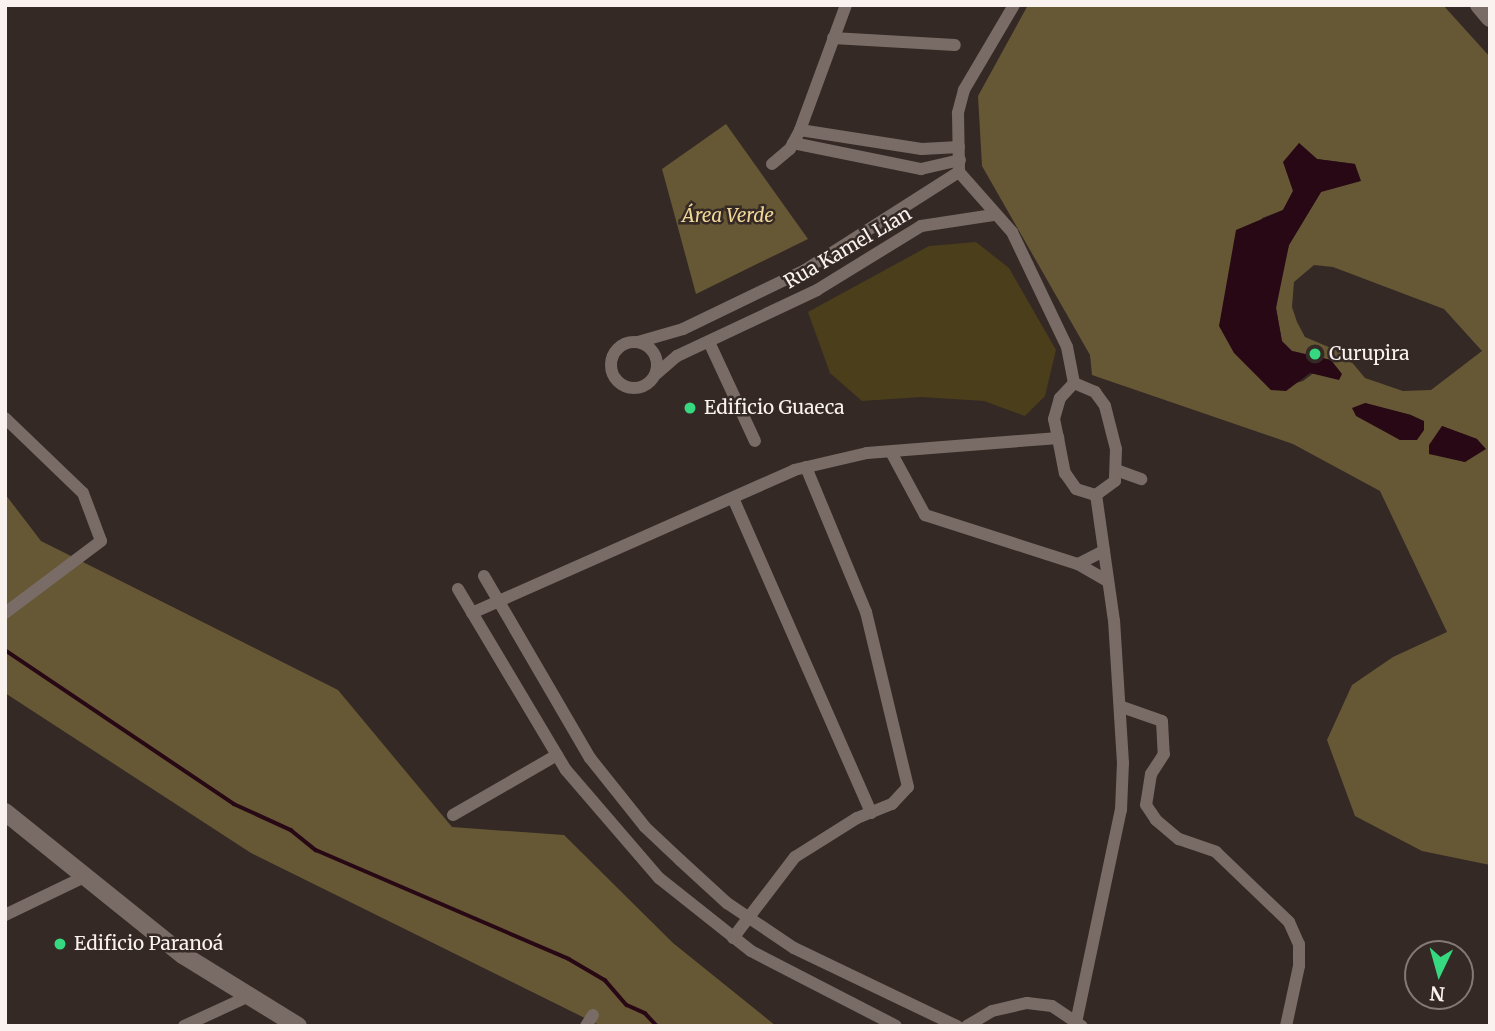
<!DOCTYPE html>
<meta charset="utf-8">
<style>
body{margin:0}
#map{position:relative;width:1495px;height:1031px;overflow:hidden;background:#342925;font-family:Merriweather,serif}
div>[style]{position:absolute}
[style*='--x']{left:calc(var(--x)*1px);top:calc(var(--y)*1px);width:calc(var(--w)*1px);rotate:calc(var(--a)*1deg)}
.green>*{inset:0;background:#4b3e1b}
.forest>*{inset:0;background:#665835}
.water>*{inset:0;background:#280814}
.stream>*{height:3.5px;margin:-1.75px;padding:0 1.75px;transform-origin:1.75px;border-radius:1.75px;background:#280814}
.street>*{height:12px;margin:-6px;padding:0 6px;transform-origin:6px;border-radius:6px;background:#796c66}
.street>.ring{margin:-6px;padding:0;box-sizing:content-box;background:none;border:12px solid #796c66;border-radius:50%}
.secondary>*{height:18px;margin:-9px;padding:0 9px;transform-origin:9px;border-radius:9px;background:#796c66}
.dots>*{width:19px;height:19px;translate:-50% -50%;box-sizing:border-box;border:4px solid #342925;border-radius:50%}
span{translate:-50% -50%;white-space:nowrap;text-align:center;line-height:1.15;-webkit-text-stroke:5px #342925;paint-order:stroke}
.park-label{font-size:19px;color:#f0d798;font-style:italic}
.street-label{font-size:19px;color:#faf2ef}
.poi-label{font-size:19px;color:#faf2ef}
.left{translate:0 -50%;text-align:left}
.frame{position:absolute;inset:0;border:7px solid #faf2ef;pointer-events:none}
.north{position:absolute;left:1404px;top:940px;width:70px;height:70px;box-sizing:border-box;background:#342925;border:2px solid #837976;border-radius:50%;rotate:185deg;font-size:19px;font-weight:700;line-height:28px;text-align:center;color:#faf2ef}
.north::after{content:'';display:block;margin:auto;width:24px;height:32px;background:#36d880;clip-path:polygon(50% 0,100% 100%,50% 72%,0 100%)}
</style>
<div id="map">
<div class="green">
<div style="clip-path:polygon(976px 242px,1009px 268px,1056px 350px,1045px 396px,1025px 416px,984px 401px,921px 397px,862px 401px,830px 373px,808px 312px,929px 246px)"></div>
</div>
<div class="forest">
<div style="clip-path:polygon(evenodd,1028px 5px,1443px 5px,1490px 57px,1490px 865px,1422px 851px,1355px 816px,1327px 740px,1352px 685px,1393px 657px,1447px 632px,1380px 491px,1293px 444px,1092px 375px,1090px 355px,982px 166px,978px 96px,1028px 5px,1299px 143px,1317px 159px,1355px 164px,1321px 192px,1289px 245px,1279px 280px,1276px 308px,1282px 342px,1292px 351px,1331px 360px,1303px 381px,1271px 390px,1234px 352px,1262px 218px,1283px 210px,1293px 191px,1299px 143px,1028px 5px,1314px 265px,1333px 267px,1444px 309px,1482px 351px,1431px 390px,1403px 391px,1365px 378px,1345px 354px,1305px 337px,1297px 322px,1292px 307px,1294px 282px,1314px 265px,1028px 5px,1365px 403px,1411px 415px,1400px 440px,1379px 427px,1365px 403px,1028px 5px,1442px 426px,1477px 439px,1465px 462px,1450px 458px,1442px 426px)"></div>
<div style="clip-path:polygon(726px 124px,808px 239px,696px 294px,662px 169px)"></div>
<div style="clip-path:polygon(5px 494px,41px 541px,338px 690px,452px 827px,564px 835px,673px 943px,776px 1026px,601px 1026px,251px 853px,5px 693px)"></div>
</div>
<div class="water">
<div style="clip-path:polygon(1299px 143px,1317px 159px,1355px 164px,1361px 181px,1321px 192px,1289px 245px,1276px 308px,1282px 341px,1292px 351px,1331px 360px,1342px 374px,1339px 380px,1310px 373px,1286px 391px,1271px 390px,1234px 353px,1219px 326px,1236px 230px,1283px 210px,1293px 191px,1283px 162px)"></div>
<div style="clip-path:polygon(1365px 403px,1411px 415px,1424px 421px,1424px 430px,1417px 440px,1400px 440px,1356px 416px,1352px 408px)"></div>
<div style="clip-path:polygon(1442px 426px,1477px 439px,1486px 449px,1465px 462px,1429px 454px,1429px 445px)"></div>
</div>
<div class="stream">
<div style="--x:5;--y:650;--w:276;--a:33.9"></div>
<div style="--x:234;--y:804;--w:63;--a:24.5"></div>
<div style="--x:291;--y:830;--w:32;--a:39"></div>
<div style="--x:316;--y:850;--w:275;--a:23.3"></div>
<div style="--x:569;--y:959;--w:42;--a:30.3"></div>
<div style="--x:605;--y:980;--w:33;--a:49"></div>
<div style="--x:627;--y:1005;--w:20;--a:24"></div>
<div style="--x:645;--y:1013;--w:18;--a:47"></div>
</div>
<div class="street">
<div style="--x:1014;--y:5;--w:99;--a:120.5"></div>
<div style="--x:964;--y:90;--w:24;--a:105"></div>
<div style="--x:958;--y:113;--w:59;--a:89"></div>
<div style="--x:959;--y:172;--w:80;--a:48.5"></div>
<div style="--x:1012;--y:232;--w:127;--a:64.4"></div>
<div style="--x:1067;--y:347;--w:37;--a:79"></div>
<div style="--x:833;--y:38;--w:122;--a:3.3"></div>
<div style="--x:800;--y:130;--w:123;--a:8.9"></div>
<div style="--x:922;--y:149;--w:37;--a:-3"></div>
<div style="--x:793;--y:143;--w:131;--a:11.5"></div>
<div style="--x:921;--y:169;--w:40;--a:-13"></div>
<div style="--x:772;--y:164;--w:23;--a:-40"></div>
<div style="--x:790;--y:149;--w:21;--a:-62"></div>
<div style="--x:800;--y:130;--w:133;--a:-69.8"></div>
<div class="ring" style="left:611px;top:342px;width:34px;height:34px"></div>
<div style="--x:638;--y:342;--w:47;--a:-16.1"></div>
<div style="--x:683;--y:329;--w:136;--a:-25.8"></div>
<div style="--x:805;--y:270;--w:183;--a:-32.5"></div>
<div style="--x:709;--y:342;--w:109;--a:65.1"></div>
<div style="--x:655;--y:375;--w:29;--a:-41"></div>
<div style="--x:677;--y:356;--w:155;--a:-25.2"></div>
<div style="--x:817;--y:290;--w:122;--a:-31.6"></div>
<div style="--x:921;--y:226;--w:73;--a:-8.7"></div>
<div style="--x:1074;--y:383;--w:23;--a:23"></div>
<div style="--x:1095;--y:392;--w:17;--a:54"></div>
<div style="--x:1105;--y:406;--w:44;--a:75.7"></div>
<div style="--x:1116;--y:449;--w:32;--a:92"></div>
<div style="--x:1115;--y:481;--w:24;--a:144"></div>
<div style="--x:1074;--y:383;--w:21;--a:133"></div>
<div style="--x:1060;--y:398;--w:22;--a:106"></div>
<div style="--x:1054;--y:419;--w:19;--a:78"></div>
<div style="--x:1058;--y:438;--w:36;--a:79"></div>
<div style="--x:1065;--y:473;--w:19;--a:55"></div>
<div style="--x:1076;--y:489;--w:21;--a:17"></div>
<div style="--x:5;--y:418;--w:108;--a:43.9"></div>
<div style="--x:83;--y:493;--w:51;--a:69.4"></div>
<div style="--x:101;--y:541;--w:120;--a:143.1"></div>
<div style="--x:891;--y:452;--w:72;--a:61.6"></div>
<div style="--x:925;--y:515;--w:161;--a:17.8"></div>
<div style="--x:1078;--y:564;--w:34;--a:30"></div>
<div style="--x:1116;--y:470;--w:27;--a:20"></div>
<div style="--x:733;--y:498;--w:344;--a:66.3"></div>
<div style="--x:1078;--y:564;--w:29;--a:-27"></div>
<div style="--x:484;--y:576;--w:211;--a:59.8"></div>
<div style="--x:590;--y:758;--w:88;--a:51.4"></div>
<div style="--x:645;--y:827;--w:48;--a:43.3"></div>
<div style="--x:680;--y:860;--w:64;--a:42.5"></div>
<div style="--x:727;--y:903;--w:81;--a:33.9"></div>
<div style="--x:794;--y:948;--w:181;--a:25.6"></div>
<div style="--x:458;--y:589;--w:211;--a:59.2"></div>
<div style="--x:566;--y:770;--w:143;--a:49.3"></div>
<div style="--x:659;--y:878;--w:117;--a:38.4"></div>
<div style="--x:751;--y:951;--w:163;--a:27.3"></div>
<div style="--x:472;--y:613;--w:352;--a:-23.9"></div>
<div style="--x:794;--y:470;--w:75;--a:-13.1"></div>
<div style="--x:867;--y:453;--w:192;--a:-4.5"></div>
<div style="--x:1122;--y:707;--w:42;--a:19.3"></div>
<div style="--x:1162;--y:721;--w:33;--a:87"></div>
<div style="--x:1164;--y:754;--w:24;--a:123"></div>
<div style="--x:1151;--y:774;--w:31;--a:99"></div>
<div style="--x:1146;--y:805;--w:18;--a:56"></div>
<div style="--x:1156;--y:820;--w:30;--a:40"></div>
<div style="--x:1179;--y:839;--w:39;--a:19"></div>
<div style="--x:1216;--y:852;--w:101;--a:43.8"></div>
<div style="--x:1289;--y:922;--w:24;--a:66"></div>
<div style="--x:1299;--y:944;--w:22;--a:90"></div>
<div style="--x:1299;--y:966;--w:61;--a:102.2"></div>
<div style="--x:453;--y:815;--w:120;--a:-30"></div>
<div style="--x:5;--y:915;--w:90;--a:-25.7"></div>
<div style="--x:733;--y:938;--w:102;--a:-52.6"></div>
<div style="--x:795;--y:857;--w:73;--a:-32.2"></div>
<div style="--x:857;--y:818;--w:38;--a:-22"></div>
<div style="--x:892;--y:804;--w:23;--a:-47"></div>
<div style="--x:908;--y:787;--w:180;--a:-103.5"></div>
<div style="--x:866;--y:612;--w:157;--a:-112.5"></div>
<div style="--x:1077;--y:1018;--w:213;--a:-78.1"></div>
<div style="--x:1121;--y:810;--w:47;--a:-87.6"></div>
<div style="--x:1123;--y:763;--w:142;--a:-93.6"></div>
<div style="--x:1114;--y:621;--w:127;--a:-98.1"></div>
<div style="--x:184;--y:1026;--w:69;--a:-24.7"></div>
<div style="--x:586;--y:1026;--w:13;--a:-58"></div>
<div style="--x:967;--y:1026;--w:29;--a:-31"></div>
<div style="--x:992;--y:1011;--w:36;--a:-13"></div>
<div style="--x:1027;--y:1003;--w:25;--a:7"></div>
<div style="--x:1052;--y:1006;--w:36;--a:34"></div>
</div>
<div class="secondary">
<div style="--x:1479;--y:5;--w:17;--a:50"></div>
<div style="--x:5;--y:812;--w:228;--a:38.8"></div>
<div style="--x:183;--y:955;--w:135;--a:31.7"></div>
</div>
<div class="dots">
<div style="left:1315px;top:354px;background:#36d880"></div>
<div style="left:690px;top:408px;background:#36d880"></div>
<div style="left:60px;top:944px;background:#36d880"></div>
</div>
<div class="park-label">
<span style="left:728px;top:216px">Área Verde</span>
</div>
<div class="street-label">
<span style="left:848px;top:248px;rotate:-30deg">Rua Kamel Lian</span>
</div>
<div class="poi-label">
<span class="left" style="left:1329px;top:354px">Curupira</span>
<span class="left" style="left:704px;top:408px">Edificio Guaeca</span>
<span class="left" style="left:74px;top:944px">Edificio Paranoá</span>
</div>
<div class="frame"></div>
<div class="north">N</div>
</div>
